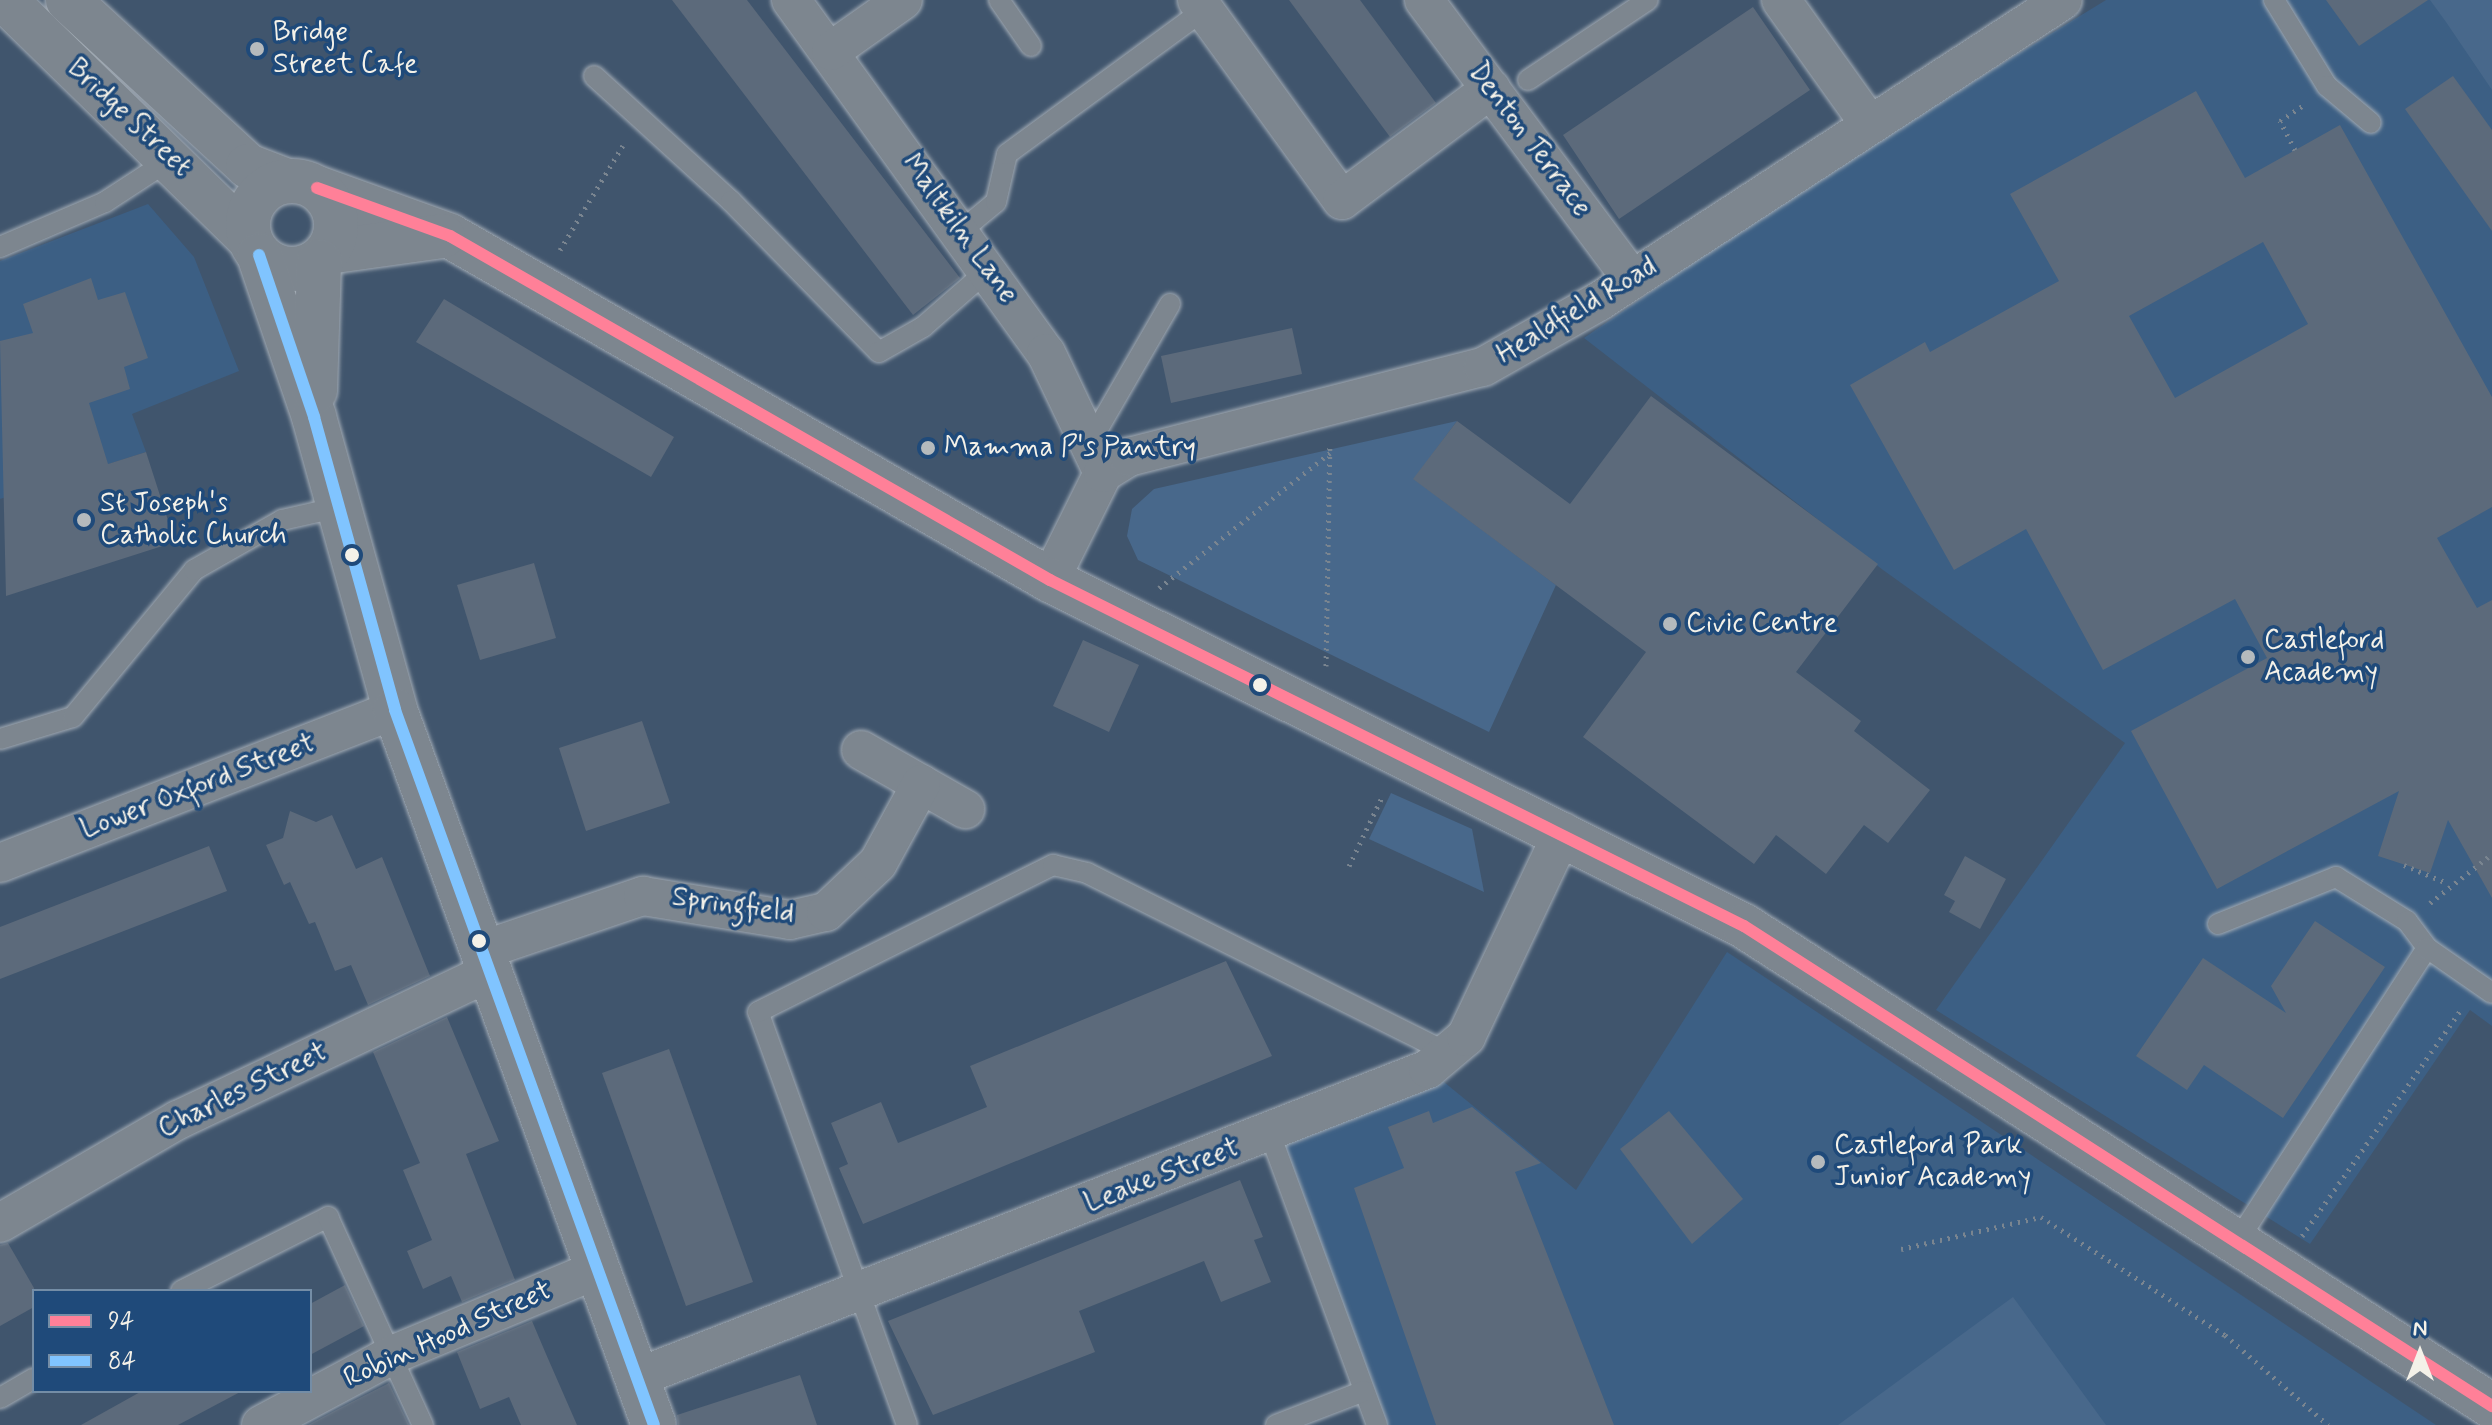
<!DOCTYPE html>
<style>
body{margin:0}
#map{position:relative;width:2492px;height:1425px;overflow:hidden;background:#40556d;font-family:Mynerve,sans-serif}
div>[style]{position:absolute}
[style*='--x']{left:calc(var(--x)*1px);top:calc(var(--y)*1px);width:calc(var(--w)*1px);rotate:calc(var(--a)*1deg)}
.built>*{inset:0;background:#3c5f84}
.green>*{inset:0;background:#48688b}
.building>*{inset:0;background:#5c6a7b}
.path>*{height:5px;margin-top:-2.5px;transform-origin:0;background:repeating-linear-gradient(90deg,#7a8590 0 2px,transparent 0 8px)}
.roads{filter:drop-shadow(0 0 2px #a1aab3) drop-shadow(0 0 2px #a1aab3)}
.lane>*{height:20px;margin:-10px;padding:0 10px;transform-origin:10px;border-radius:10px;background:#7d868f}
.street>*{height:38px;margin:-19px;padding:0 19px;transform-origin:19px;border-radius:19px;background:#7d868f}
.secondary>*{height:44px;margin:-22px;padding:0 22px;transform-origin:22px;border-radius:22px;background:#7d868f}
.primary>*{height:44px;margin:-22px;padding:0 22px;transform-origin:22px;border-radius:22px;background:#7d868f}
.primary>.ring{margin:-22px;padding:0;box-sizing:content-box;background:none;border:44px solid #7d868f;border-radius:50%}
.bus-1>*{height:12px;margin:-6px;padding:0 6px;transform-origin:6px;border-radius:6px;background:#ff8098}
.bus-2>*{height:12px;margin:-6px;padding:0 6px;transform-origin:6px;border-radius:6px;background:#80c4ff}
.dots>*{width:22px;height:22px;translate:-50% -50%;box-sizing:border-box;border:4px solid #1f4a7a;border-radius:50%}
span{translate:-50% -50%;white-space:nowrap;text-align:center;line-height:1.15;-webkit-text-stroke:7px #1f4a7a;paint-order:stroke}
.poi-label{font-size:28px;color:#f4f1e8}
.left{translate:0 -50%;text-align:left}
.street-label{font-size:28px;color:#f4f1e8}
.legend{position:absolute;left:32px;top:1289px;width:280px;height:104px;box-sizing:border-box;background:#1f4a7a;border:2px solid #748da6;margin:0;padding:10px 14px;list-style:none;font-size:24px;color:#f4f1e8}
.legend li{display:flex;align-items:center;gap:16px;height:40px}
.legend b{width:40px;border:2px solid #748da6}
.north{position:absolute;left:2380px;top:1313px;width:80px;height:80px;-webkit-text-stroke:6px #1f4a7a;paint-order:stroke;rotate:0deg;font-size:22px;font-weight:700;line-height:32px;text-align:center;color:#f4f1e8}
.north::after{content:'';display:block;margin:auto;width:28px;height:36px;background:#f4f1e8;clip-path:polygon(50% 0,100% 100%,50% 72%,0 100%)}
</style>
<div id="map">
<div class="built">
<div style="clip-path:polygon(2106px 0,2492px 0,2492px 1026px,2470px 1010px,2310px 1244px,1936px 1010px,2125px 743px,1883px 570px,1584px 338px,1817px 177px)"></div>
<div style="clip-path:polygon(148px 204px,194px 257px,239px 371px,132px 414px,146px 452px,0 499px,0 261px)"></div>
<div style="clip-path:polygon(1727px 952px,2436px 1425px,1380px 1425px,1270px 1134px,1428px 1069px,1576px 1190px)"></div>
</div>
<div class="green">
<div style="clip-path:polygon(2430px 0,2492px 0,2492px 90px,2446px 22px)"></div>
<div style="clip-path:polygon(1457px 421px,1414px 479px,1556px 585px,1489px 732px,1138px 560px,1127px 536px,1132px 509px,1154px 489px)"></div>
<div style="clip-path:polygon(1391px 793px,1472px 829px,1484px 892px,1369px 839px)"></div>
<div style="clip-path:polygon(2013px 1297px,2106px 1425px,1838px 1425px)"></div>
</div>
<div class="building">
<div style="clip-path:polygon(672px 0,747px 0,960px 278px,913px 315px)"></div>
<div style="clip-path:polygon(1289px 0,1360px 0,1436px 103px,1390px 137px)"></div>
<div style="clip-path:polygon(2326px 0,2428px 0,2359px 46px)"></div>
<div style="clip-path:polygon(1753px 7px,1810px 90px,1619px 219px,1563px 135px)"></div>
<div style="clip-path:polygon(2453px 76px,2492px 130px,2492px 231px,2405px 109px)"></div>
<div style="clip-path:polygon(evenodd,2196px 91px,2245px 178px,2340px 125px,2492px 397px,2492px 507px,2437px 538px,2477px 608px,2492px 600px,2492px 898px,2448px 820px,2430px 873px,2378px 856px,2399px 791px,2217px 889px,2131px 731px,2267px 658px,2235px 599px,2103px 670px,2026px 529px,1954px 570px,1850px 385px,1925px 342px,1930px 352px,2059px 281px,2010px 194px,2196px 91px,2263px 242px,2308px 324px,2175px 398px,2129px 316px,2263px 242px)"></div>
<div style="clip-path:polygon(91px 278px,98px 300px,125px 292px,148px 358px,124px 367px,130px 389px,89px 403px,108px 464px,146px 452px,175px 542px,6px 596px,0 341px,33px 333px,23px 304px)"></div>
<div style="clip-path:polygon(444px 299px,674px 437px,651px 477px,416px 342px)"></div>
<div style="clip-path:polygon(1292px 328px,1302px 374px,1171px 403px,1161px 356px)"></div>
<div style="clip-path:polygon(1651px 396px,1878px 564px,1796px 672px,1861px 721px,1854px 731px,1930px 790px,1888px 843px,1864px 825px,1826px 874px,1776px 835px,1754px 864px,1583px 737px,1646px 652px,1413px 479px,1457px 421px,1570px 504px)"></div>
<div style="clip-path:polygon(534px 563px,556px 638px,480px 660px,457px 585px)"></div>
<div style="clip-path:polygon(1083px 640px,1139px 665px,1109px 732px,1053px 706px)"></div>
<div style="clip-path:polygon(642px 721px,670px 803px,586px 831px,559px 748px)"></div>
<div style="clip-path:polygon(290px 811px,316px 822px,332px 815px,356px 869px,382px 857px,430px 976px,368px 1005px,351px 965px,335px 971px,315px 922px,309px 924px,290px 882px,284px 885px,266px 845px,283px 838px)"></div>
<div style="clip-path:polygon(209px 846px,227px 891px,0 979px,0 927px)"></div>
<div style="clip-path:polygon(1965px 856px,2006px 879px,1980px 929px,1949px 912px,1955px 901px,1944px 895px)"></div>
<div style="clip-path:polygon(2315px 921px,2385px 967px,2283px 1118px,2204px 1065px,2187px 1090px,2136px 1056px,2203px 958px,2286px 1013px,2271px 986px)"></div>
<div style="clip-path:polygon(1226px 961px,1272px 1056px,863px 1224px,839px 1168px,848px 1164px,831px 1123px,881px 1102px,898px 1143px,943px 1125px,987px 1107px,970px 1066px)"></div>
<div style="clip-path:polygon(447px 1017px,499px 1141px,466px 1154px,515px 1280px,462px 1302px,451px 1276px,423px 1289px,407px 1251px,432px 1240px,403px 1170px,420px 1163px,373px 1052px)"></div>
<div style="clip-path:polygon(669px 1049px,753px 1282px,686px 1306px,602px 1073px)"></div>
<div style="clip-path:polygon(1472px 1107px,1541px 1163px,1515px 1172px,1614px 1425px,1436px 1425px,1354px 1188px,1404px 1168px,1388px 1127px,1429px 1111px,1433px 1123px)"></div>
<div style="clip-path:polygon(1669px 1111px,1743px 1199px,1692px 1244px,1620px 1149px)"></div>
<div style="clip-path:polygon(1240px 1180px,1263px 1237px,1254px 1240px,1271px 1282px,1221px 1302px,1204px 1261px,1079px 1311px,1095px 1352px,933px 1415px,888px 1321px)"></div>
<div style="clip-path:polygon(8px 1243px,34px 1288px,34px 1307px,0 1326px,0 1245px)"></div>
<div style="clip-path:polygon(345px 1285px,364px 1326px,310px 1355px,310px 1304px)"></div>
<div style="clip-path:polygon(532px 1321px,546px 1354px,577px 1425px,521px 1425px,509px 1397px,480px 1409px,457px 1352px)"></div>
<div style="clip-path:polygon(800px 1375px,817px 1425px,678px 1425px,677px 1415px)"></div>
<div style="clip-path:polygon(389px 1383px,409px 1425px,308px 1425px,338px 1409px)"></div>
<div style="clip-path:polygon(142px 1391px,242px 1391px,178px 1425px,81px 1425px)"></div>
</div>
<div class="path">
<div style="--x:2295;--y:150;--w:33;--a:-117"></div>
<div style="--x:2280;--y:121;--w:29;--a:-34"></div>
<div style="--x:560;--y:250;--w:122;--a:-59"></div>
<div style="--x:1159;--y:588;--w:218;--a:-38.3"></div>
<div style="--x:1326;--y:666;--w:220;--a:-89"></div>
<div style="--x:2404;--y:865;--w:47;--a:22.7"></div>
<div style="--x:1349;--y:866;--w:79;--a:-64.4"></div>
<div style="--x:2430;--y:903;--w:79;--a:-38.3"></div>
<div style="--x:2302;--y:1236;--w:279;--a:-54.9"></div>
<div style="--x:1901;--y:1249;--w:144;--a:-12.9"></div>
<div style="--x:2041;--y:1217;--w:219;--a:32.7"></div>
<div style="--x:2225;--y:1335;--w:137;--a:41.1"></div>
</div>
<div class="roads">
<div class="lane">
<div style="--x:999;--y:0;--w:56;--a:55.2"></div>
<div style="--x:2274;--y:0;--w:101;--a:58.4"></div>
<div style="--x:2327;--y:86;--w:57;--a:40.1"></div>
<div style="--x:594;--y:76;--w:185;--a:42.4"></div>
<div style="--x:731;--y:201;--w:211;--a:45.6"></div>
<div style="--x:879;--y:352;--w:51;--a:-29.6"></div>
<div style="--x:923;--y:327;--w:86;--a:-41.2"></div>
<div style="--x:1528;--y:80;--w:144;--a:-33.7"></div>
<div style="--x:961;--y:231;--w:45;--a:-39.6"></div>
<div style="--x:996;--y:202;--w:49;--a:-77.1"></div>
<div style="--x:1007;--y:154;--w:244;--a:-36.2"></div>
<div style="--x:0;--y:247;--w:114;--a:-23.2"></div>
<div style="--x:105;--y:202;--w:79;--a:-33.1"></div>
<div style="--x:1092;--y:439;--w:156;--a:-60"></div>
<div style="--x:0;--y:739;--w:76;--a:-16.8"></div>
<div style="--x:73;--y:717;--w:190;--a:-50.5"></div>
<div style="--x:194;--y:570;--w:101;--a:-29.6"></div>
<div style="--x:282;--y:520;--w:58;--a:-12.8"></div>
<div style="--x:2218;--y:924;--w:127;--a:-21.7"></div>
<div style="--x:2336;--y:877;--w:84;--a:31.8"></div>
<div style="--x:2407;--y:921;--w:34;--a:53"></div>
<div style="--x:2427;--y:948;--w:346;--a:122.9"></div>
<div style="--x:2427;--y:948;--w:79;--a:34.7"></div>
<div style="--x:1270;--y:1134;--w:310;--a:69.8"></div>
<div style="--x:181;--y:1291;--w:165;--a:-26.7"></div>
<div style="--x:328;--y:1217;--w:229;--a:65.5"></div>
<div style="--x:0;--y:1398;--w:39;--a:-30"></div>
<div style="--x:907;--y:1425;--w:439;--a:-109.8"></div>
<div style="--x:758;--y:1012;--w:330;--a:-26.5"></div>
<div style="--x:1053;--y:865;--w:35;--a:13"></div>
<div style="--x:1087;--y:873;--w:406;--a:26.5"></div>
<div style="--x:1276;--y:1425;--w:94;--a:-21.1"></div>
</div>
<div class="street">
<div style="--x:791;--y:0;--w:435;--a:54.2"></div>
<div style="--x:1046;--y:353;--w:133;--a:64.6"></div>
<div style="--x:1197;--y:0;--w:247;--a:54.1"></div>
<div style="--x:1342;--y:200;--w:186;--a:-36.7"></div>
<div style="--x:1424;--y:0;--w:349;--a:53.3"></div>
<div style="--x:1781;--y:0;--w:153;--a:54.5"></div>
<div style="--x:831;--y:51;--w:88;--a:-35.3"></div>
<div style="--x:1050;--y:580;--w:119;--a:-63.6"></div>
<div style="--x:1103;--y:473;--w:31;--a:-32"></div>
<div style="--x:1129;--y:457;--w:365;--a:-14.3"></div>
<div style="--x:1483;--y:367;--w:132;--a:-29.5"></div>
<div style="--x:1598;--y:302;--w:554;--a:-33"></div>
<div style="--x:861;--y:750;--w:120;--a:29.6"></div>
<div style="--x:0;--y:863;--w:424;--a:-21.2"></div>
<div style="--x:486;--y:949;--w:166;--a:-18.7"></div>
<div style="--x:643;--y:896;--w:149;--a:9.3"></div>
<div style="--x:790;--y:920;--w:37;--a:-13"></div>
<div style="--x:826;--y:912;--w:71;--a:-43.3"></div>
<div style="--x:878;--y:863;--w:90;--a:-61.4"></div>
<div style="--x:0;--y:1223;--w:206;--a:-30.1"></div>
<div style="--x:178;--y:1120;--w:348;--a:-25.4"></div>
<div style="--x:636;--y:1378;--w:850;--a:-21.31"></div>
<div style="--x:1428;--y:1069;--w:50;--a:-40.1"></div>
<div style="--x:1466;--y:1037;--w:227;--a:-64.7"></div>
<div style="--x:261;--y:1425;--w:149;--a:-28.1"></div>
<div style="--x:392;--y:1355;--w:219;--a:-22.6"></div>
</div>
<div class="secondary">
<div style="--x:317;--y:188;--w:141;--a:19.8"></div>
<div style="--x:450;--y:236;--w:692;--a:29.83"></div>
<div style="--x:1050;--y:580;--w:775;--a:26.5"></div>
<div style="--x:1744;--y:926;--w:889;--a:32.69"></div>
<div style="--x:328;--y:252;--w:116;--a:-7.9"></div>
</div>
<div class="primary">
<div style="--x:5;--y:0;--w:341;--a:44.3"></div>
<div style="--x:68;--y:0;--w:245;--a:42.7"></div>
<div style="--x:248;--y:166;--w:42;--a:21"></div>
<div class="ring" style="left:248px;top:181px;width:44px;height:44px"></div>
<div style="--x:259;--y:255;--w:171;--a:71.2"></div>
<div style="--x:314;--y:417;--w:304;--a:74.5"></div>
<div style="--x:395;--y:710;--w:760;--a:70.09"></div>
<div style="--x:315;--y:391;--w:130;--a:-88.2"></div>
</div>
</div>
<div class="bus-1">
<div style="--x:317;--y:188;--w:141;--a:19.8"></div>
<div style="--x:450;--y:236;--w:692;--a:29.83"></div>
<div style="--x:1050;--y:580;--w:775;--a:26.5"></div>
<div style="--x:1744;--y:926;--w:889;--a:32.69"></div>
</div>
<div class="bus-2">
<div style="--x:259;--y:255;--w:171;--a:71.2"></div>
<div style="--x:314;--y:417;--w:304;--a:74.5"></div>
<div style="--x:395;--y:710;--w:760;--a:70.09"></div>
</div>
<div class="dots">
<div style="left:257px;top:49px;background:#b5babd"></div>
<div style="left:928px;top:448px;background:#b5babd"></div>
<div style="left:84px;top:520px;background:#b5babd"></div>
<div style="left:352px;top:555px;background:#f4f1e8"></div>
<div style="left:1670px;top:624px;background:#b5babd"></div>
<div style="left:2248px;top:657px;background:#b5babd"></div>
<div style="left:1260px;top:685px;background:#f4f1e8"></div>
<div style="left:479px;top:941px;background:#f4f1e8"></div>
<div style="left:1818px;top:1162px;background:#b5babd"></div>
</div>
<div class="poi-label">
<span class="left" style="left:273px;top:49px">Bridge<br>Street Cafe</span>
<span class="left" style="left:944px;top:448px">Mamma P's Pantry</span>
<span class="left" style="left:100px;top:520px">St Joseph's<br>Catholic Church</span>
<span class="left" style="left:1686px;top:624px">Civic Centre</span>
<span class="left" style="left:2264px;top:657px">Castleford<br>Academy</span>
<span class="left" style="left:1834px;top:1162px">Castleford Park<br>Junior Academy</span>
</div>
<div class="street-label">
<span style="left:129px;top:118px;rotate:43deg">Bridge Street</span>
<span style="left:1529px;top:140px;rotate:53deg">Denton Terrace</span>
<span style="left:959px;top:229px;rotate:54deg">Maltkiln Lane</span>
<span style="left:1577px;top:311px;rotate:-31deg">Healdfield Road</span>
<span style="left:198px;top:787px;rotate:-21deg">Lower Oxford Street</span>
<span style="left:733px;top:906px;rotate:8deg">Springfield</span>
<span style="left:243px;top:1091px;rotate:-26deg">Charles Street</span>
<span style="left:1162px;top:1176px;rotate:-21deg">Leake Street</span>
<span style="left:448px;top:1335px;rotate:-24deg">Robin Hood Street</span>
</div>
<ul class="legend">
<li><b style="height:10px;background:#ff8098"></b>94</li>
<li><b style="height:10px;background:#80c4ff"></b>84</li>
</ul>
<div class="north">N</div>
</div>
